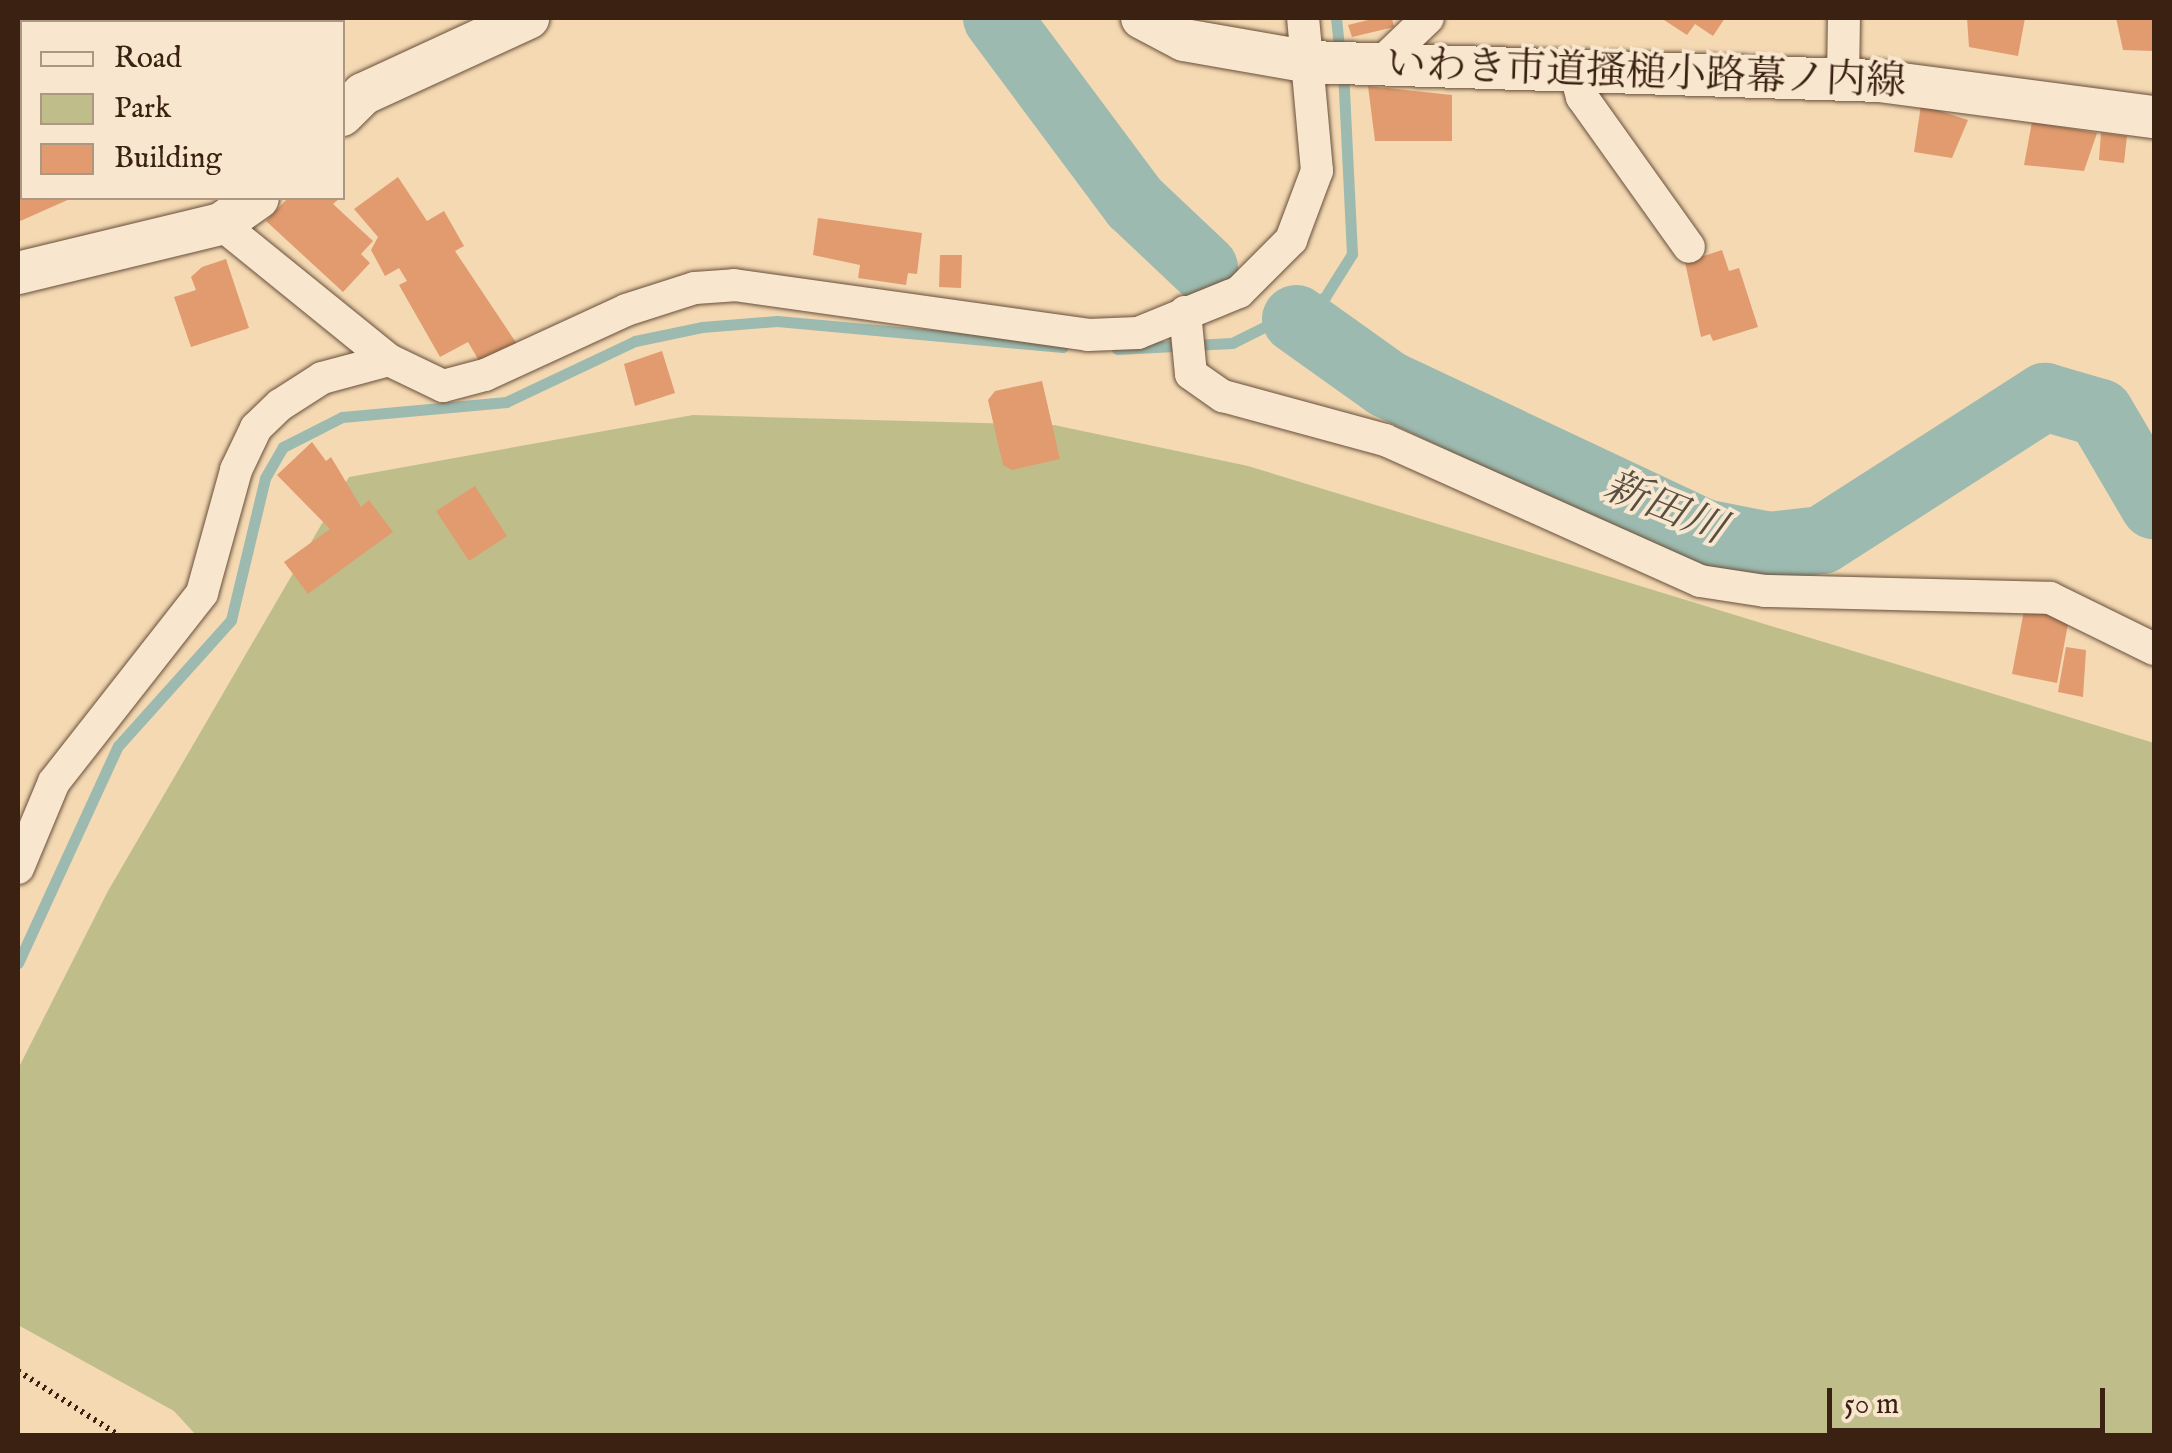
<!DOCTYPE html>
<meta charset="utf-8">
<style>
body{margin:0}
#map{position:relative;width:2172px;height:1453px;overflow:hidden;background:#f4d9b3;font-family:"IM FELL English","Noto Serif JP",serif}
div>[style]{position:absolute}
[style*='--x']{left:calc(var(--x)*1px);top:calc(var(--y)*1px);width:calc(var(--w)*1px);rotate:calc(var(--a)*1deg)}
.green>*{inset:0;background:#bfbe8a}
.stream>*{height:11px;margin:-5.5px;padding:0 5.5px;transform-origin:5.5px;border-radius:5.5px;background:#9cbaaf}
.river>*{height:68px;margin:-34px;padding:0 34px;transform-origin:34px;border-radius:34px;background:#9cbaaf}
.building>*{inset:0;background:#e19b6f}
.path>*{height:6px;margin-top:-3px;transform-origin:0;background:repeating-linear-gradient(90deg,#3a2112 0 2.5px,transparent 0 7.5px)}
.roads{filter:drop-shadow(0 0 2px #684f3a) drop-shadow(0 0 2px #684f3a)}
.minor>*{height:32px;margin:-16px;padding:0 16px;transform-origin:16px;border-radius:16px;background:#f8e6ce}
.tertiary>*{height:42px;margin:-21px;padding:0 21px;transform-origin:21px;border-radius:21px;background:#f8e6ce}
span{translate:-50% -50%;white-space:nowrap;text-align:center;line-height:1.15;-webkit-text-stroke:8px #f8e6ce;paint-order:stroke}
.street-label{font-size:40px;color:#3a2112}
.water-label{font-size:42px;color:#574f41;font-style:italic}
.frame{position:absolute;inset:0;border:20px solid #3a2112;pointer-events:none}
.legend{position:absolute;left:20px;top:20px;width:325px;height:180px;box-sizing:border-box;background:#f8e6ce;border:2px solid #ac9783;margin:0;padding:12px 18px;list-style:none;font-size:30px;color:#3a2112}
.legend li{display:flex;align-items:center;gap:20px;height:50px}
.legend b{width:50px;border:2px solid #ac9783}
.scale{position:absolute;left:1827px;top:1388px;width:278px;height:45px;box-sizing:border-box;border:5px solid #3a2112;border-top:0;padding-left:12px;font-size:30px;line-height:35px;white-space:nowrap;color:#3a2112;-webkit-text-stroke:8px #f8e6ce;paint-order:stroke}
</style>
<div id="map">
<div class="green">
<div style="clip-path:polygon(693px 415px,1054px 425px,1248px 466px,2154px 743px,2154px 1435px,196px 1435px,174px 1411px,18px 1325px,18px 1069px,108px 891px,349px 477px)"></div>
</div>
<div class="stream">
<div style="--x:1336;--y:18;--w:37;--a:84"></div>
<div style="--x:1117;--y:349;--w:115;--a:-3"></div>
<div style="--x:1232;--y:343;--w:104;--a:-26.3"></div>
<div style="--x:1325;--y:297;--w:51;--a:-57.9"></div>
<div style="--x:1352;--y:254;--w:181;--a:-92.8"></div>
<div style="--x:18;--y:963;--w:239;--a:-65.3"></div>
<div style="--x:118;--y:746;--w:169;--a:-48.1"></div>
<div style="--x:231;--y:620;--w:146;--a:-76.5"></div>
<div style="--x:265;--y:478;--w:36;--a:-60"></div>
<div style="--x:283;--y:447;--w:66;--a:-27"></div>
<div style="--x:342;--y:417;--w:165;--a:-5.2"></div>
<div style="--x:506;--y:402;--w:143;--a:-25.3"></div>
<div style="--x:635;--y:341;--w:68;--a:-11.8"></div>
<div style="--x:702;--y:327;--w:75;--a:-4.6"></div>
<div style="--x:777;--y:321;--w:287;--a:5.2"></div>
</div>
<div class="river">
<div style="--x:997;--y:18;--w:231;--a:53.3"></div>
<div style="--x:1135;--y:203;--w:95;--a:43.3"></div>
<div style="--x:1296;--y:319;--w:112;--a:35.5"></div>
<div style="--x:1387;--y:384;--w:350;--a:25.2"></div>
<div style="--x:1704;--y:533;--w:66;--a:11.3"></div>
<div style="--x:1769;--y:546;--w:53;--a:-6.5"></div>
<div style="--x:1822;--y:540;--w:265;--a:-32.7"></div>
<div style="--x:2045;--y:397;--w:57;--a:16.2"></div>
<div style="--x:2100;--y:413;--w:107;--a:59.6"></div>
</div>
<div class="building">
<div style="clip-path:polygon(50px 18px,309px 18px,299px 22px)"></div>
<div style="clip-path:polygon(1376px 18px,1392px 18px,1394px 27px,1352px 37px,1348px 25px)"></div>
<div style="clip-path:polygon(1661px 18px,1725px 18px,1713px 36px,1695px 24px,1687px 35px)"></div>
<div style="clip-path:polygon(1967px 18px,2025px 18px,2018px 56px,1969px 47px)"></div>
<div style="clip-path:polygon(2116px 18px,2154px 18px,2154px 51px,2123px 50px)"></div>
<div style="clip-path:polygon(18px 37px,22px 198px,72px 198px,18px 222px)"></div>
<div style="clip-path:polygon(1368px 86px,1452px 95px,1452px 141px,1375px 141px)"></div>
<div style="clip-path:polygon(1921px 105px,1968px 120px,1952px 158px,1914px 152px)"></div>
<div style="clip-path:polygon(2032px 122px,2097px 133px,2084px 171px,2024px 165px)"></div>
<div style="clip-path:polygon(2101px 133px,2127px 136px,2124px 163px,2099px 160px)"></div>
<div style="clip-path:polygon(398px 177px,427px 221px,444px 211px,464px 246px,455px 251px,517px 344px,481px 364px,468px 342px,440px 357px,399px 285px,407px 281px,399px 268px,385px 276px,371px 250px,378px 237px,354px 209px)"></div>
<div style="clip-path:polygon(288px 198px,340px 198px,333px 204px,373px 241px,361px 254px,370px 263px,343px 292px,266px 221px)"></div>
<div style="clip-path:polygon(818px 218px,922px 233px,917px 274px,908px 273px,906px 285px,858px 278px,860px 265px,813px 255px)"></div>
<div style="clip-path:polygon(1722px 250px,1729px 271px,1739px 268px,1758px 327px,1713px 341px,1710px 334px,1701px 337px,1685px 262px)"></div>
<div style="clip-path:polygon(940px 255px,962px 255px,961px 288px,939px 287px)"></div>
<div style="clip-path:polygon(226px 259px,249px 328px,191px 347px,174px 297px,196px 290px,191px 277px,202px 267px)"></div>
<div style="clip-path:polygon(662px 351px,675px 393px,635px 406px,624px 364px)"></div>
<div style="clip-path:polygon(1042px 381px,1060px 459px,1012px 470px,1003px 465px,988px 400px,995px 391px)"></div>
<div style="clip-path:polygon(312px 442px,326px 461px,331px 457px,361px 507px,369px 500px,393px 532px,308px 594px,284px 562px,330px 529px,277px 475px)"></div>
<div style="clip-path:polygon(475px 486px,507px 536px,469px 561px,436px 511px)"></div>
<div style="clip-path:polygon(2026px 600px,2071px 608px,2057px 683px,2012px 674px)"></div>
<div style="clip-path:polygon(2066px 647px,2086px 650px,2083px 697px,2058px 692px)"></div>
</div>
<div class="path">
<div style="--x:18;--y:1371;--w:121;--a:32.5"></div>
</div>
<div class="roads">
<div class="minor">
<div style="--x:1381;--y:63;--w:65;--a:-43.8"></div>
<div style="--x:1575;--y:71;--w:27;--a:75"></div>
<div style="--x:1582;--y:97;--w:184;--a:54.5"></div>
<div style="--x:1843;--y:80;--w:62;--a:-89.1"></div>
<div style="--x:221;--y:224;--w:216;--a:39"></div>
<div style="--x:1185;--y:312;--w:62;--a:84.5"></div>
<div style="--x:1191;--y:374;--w:39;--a:35"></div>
<div style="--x:1223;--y:396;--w:168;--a:15.2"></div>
<div style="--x:1385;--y:440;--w:345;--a:24.1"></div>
<div style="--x:1700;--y:581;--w:66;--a:8.7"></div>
<div style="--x:1765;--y:591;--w:285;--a:1.4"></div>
<div style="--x:2050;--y:598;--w:116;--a:26.1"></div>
<div style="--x:18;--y:868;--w:93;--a:-67.3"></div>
<div style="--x:54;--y:782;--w:240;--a:-51.9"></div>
<div style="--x:202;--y:593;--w:128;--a:-74.5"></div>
<div style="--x:236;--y:470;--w:47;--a:-64.5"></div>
<div style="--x:256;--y:428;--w:33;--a:-44"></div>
<div style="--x:280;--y:405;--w:50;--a:-32.7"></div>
<div style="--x:322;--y:378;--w:69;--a:-15"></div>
<div style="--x:389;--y:360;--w:60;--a:25.7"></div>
<div style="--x:443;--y:386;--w:43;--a:-14.7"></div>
<div style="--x:485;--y:375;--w:155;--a:-24.7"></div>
<div style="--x:626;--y:310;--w:72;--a:-17.7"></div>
<div style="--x:695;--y:288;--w:39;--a:-4"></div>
<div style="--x:734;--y:285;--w:358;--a:8"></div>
<div style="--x:1088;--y:335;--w:50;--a:-2.3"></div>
<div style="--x:1138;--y:333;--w:109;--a:-22.1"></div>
<div style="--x:1239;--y:292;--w:74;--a:-45"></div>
<div style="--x:1291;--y:240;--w:74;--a:-69.4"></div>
<div style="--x:1317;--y:171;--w:154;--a:-95.2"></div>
</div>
<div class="tertiary">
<div style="--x:1142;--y:18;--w:47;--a:27.6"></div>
<div style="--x:1184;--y:40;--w:128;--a:9.9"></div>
<div style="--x:1310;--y:62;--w:569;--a:1.91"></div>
<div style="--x:1879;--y:81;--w:277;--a:7.5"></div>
<div style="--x:342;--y:115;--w:30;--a:-45"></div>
<div style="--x:363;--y:94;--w:182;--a:-24.7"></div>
<div style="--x:18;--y:273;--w:209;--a:-13.6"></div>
<div style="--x:221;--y:224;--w:45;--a:-35.1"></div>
</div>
</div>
<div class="street-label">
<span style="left:1646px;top:75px;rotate:2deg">いわき市道搔槌小路幕ノ内線</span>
</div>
<div class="water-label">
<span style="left:1664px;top:509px;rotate:22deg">新田川</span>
</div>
<div class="frame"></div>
<ul class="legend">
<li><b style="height:12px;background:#f8e6ce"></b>Road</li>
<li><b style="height:28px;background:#bfbe8a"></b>Park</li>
<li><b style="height:28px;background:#e19b6f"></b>Building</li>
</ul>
<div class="scale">50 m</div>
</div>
